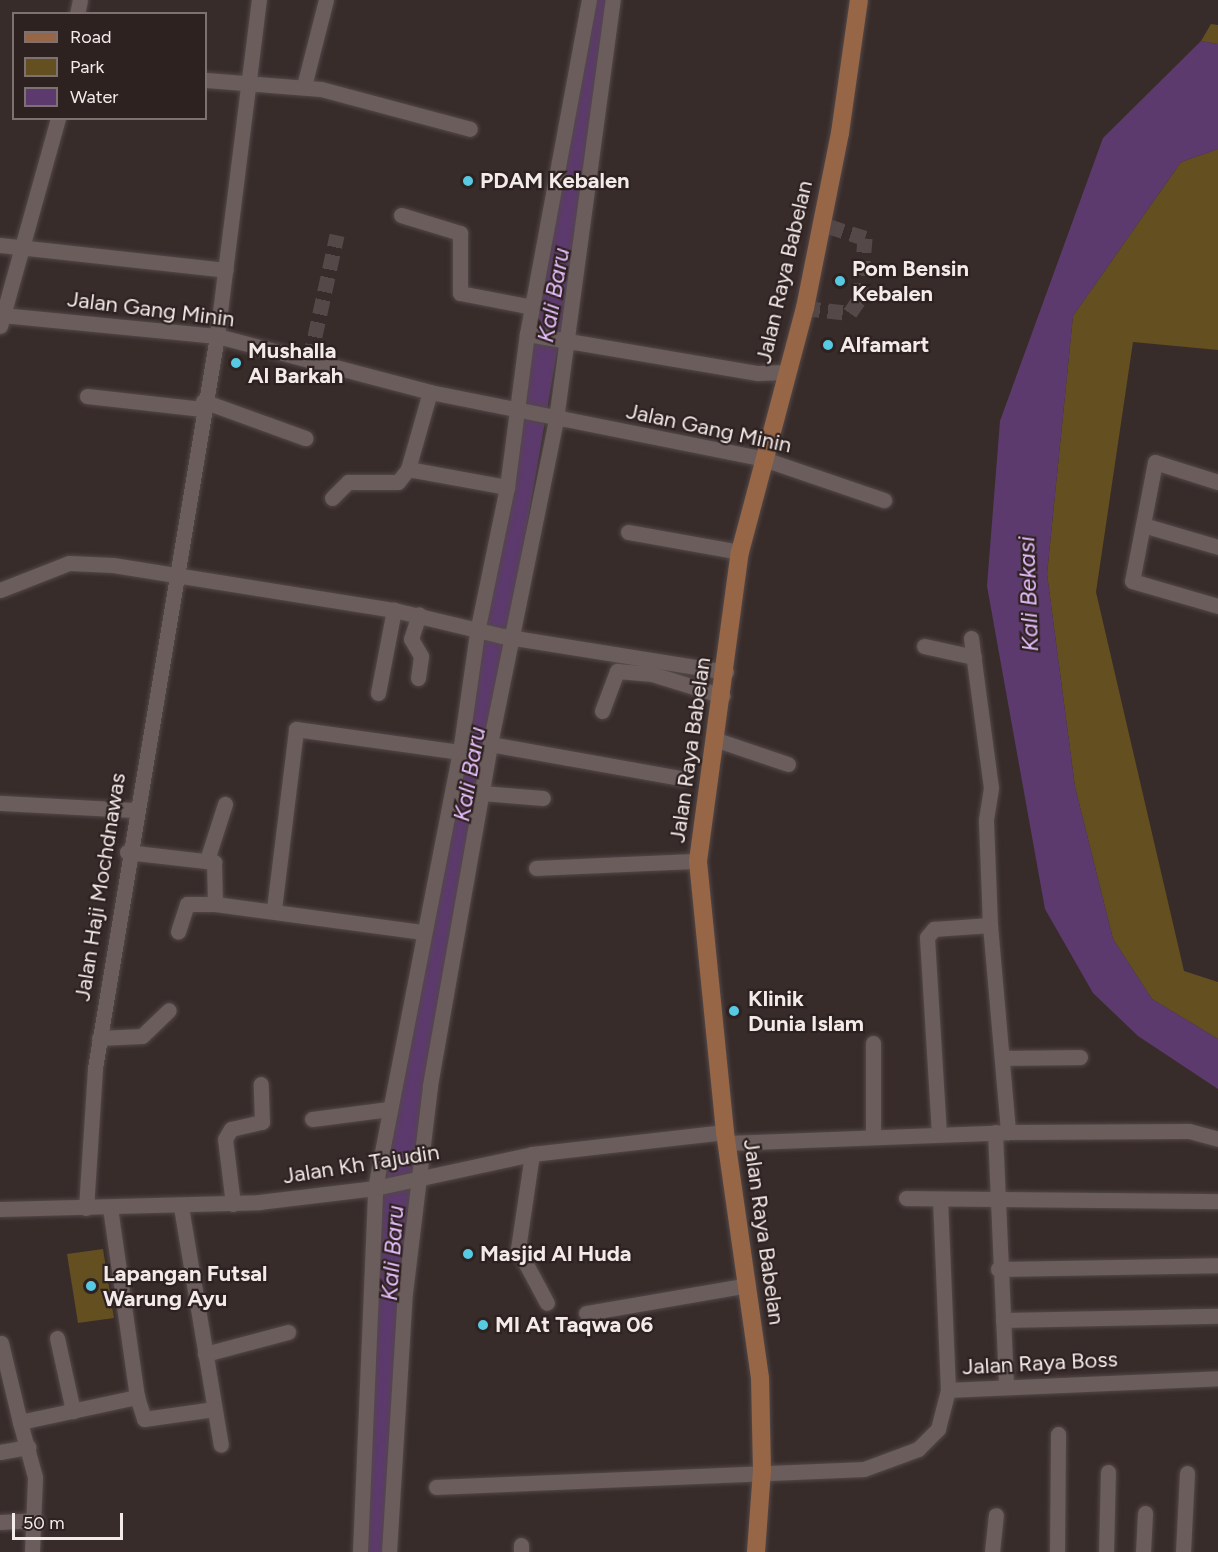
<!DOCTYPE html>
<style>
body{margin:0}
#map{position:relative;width:1218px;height:1552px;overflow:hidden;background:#382c2b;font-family:Figtree,sans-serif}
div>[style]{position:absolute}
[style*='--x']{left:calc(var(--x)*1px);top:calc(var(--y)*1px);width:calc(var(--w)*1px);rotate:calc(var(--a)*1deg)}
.green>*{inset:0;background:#634f1f}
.water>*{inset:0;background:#5d3a6d}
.river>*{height:27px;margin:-13.5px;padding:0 13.5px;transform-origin:13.5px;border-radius:13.5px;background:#5d3a6d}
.minor-tunnel>*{height:15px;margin-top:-7.5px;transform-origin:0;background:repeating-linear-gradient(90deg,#544948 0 15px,transparent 0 23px)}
.roads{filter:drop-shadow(0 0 2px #524847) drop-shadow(0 0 2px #524847)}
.minor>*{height:15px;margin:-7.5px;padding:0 7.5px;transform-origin:7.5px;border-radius:7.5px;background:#6b5d5c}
.major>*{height:18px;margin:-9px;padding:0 9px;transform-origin:9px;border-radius:9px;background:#976646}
.dots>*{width:16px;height:16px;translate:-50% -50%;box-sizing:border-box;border:3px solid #2e2221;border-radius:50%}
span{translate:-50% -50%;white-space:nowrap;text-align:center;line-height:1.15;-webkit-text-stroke:4.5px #2e2221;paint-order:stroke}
.poi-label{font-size:22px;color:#f3ebea;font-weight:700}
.left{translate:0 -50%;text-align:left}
.street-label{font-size:22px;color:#f3ebea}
.water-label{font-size:24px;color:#e6bcfb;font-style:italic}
.legend{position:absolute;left:12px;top:12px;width:195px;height:108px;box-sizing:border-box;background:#2e2221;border:2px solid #7d7271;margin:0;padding:8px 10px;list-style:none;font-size:18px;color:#f3ebea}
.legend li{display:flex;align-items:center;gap:12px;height:30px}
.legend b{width:30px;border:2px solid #7d7271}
.scale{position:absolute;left:12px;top:1513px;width:111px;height:27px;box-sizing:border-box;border:3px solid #f3ebea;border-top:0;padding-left:8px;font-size:18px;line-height:21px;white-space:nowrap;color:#f3ebea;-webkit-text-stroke:4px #2e2221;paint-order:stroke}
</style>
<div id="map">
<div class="green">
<div style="clip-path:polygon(1211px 24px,1218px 25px,1218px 44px,1201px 41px)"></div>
<div style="clip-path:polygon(1218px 149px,1218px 350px,1133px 342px,1096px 592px,1184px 971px,1218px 982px,1218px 1039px,1152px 999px,1113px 939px,1075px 787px,1047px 574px,1073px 316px,1181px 162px)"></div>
<div style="clip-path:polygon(103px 1249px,114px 1318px,78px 1323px,67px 1254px)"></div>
</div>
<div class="water">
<div style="clip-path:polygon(1201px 41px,1218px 44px,1218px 149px,1181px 162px,1073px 316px,1047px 574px,1075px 787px,1113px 939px,1152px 999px,1218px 1039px,1218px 1089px,1138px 1036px,1093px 993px,1045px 909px,987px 586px,1000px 421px,1103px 138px)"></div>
</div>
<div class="river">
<div style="--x:376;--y:1552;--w:339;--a:-87.1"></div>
<div style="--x:393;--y:1213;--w:1231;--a:-80.13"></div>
</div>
<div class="minor-tunnel">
<div style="--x:805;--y:308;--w:45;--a:6.3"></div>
<div style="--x:850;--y:313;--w:18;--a:-56"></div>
<div style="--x:860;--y:298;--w:60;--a:-85.2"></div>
<div style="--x:865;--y:238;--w:45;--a:-162"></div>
<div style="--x:310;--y:359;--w:127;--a:-77.7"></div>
</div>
<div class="roads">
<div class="minor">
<div style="--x:77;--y:14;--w:14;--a:-78"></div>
<div style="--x:206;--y:80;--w:115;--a:4.5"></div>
<div style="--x:321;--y:89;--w:154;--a:15"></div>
<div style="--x:304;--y:86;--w:89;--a:-75.7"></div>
<div style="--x:401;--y:215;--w:62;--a:17"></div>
<div style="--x:460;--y:233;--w:60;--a:90"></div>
<div style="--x:460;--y:293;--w:73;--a:11"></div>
<div style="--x:0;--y:245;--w:227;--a:6.3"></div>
<div style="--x:2;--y:315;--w:216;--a:5.6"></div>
<div style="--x:217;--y:336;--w:220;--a:14.7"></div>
<div style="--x:430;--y:392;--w:341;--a:11.3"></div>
<div style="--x:764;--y:459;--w:127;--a:18.9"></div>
<div style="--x:0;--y:326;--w:216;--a:-74.4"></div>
<div style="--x:527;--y:334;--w:234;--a:9.6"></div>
<div style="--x:758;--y:373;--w:27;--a:-2"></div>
<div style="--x:87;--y:396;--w:116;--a:6.4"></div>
<div style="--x:203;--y:401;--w:109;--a:19.9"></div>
<div style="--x:408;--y:469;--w:80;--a:-74.1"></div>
<div style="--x:1218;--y:482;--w:66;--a:-162.4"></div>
<div style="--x:1155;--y:462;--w:121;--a:100.9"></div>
<div style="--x:1132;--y:581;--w:90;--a:16.2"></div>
<div style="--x:332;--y:498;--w:23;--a:-45"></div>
<div style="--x:348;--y:482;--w:50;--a:0"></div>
<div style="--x:398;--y:482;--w:16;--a:-52"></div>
<div style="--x:408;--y:469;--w:101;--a:10.3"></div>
<div style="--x:1143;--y:525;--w:78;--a:16.3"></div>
<div style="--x:628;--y:532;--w:114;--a:10.1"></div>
<div style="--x:0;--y:590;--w:74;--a:-21.4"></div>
<div style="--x:69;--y:563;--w:44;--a:2.6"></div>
<div style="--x:113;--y:565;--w:285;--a:9.1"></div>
<div style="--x:394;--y:610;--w:111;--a:13.5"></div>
<div style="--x:502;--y:636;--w:227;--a:9.1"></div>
<div style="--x:971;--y:638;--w:151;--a:82.4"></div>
<div style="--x:991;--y:788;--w:33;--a:99"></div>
<div style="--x:986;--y:821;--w:104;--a:87.8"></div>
<div style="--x:990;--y:925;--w:208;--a:85"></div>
<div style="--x:924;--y:646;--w:51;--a:12.4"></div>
<div style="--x:418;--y:678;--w:22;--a:-82"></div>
<div style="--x:421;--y:656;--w:20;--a:-120"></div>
<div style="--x:411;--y:639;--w:26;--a:-72"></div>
<div style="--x:378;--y:693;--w:85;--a:-79.1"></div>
<div style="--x:602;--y:711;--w:43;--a:-69.4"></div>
<div style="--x:617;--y:671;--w:35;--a:5"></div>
<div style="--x:652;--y:674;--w:74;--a:17.2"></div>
<div style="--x:714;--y:739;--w:78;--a:18.7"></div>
<div style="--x:490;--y:744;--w:194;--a:10.1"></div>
<div style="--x:482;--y:793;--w:61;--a:4.7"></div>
<div style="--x:0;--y:803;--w:135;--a:3"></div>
<div style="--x:127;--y:852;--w:88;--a:6.6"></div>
<div style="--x:214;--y:862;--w:42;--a:88.6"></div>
<div style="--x:215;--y:904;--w:28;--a:180"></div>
<div style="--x:187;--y:904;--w:29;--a:108"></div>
<div style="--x:207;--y:860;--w:59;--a:-72.2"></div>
<div style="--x:536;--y:868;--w:162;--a:-2.5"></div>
<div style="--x:215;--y:904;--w:210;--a:7.7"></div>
<div style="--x:274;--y:909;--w:181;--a:-83"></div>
<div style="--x:296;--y:729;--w:166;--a:8"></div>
<div style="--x:99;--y:1038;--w:43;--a:-2.7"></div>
<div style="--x:142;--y:1036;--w:37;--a:-44"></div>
<div style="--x:1003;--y:1058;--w:77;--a:-0.7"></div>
<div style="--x:312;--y:1119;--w:78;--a:-7.4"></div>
<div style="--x:995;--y:1132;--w:253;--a:87.5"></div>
<div style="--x:939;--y:1134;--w:197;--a:-93.5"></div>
<div style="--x:927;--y:937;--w:11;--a:-49"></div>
<div style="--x:934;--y:929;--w:56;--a:-4.1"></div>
<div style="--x:873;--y:1135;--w:92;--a:-90"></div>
<div style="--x:727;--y:1143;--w:281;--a:-2.2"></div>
<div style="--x:1008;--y:1132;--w:181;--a:-0.3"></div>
<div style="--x:1189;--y:1131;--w:30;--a:15"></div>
<div style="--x:532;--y:1154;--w:96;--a:98.4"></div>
<div style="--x:518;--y:1249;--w:61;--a:61.8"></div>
<div style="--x:906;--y:1198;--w:312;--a:0.6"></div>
<div style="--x:233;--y:1204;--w:65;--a:-97"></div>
<div style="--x:225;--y:1139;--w:12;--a:-59"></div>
<div style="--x:231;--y:1129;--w:32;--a:-13"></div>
<div style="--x:262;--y:1122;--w:38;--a:-92"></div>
<div style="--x:181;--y:1207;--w:241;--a:80.5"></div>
<div style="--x:86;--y:1208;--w:140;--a:-86.3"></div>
<div style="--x:95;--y:1068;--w:742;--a:-80.54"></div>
<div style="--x:217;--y:336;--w:339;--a:-82.9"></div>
<div style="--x:0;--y:1209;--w:259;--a:-1.5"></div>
<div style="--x:259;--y:1202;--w:117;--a:-6.9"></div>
<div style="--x:375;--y:1188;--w:161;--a:-12.2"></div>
<div style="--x:532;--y:1154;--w:194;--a:-6.5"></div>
<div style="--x:998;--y:1269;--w:220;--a:-1"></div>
<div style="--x:586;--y:1313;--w:164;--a:-9.8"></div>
<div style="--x:1003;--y:1320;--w:215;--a:-1.1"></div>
<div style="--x:57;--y:1338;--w:75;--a:77.6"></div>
<div style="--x:1;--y:1343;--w:81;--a:76.5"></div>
<div style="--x:205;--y:1354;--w:86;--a:-14.8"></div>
<div style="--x:948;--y:1390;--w:270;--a:-2.5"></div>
<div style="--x:137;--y:1397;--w:23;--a:72"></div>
<div style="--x:144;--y:1419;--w:71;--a:-8.1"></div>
<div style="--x:0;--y:1452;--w:29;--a:-10"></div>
<div style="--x:436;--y:1487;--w:428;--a:-2.4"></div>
<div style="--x:864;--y:1469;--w:58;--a:-20.3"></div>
<div style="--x:918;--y:1449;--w:28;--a:-45"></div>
<div style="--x:938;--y:1429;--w:40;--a:-75.6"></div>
<div style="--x:948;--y:1390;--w:190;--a:-92.4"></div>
<div style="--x:0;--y:1522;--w:36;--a:-3"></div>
<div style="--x:32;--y:1552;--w:75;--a:-87.7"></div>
<div style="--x:35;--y:1477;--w:57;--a:-105.3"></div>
<div style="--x:20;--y:1422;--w:120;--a:-12.1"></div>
<div style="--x:137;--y:1397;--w:191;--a:-98.1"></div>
<div style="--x:360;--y:1552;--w:364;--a:-87.6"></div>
<div style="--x:375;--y:1188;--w:444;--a:-79"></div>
<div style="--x:460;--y:752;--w:121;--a:-81.9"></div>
<div style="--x:477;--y:632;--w:148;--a:-78.3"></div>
<div style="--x:507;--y:487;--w:154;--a:-82.6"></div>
<div style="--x:527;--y:334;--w:340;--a:-79.5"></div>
<div style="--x:389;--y:1552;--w:259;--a:-86.5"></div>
<div style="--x:405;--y:1293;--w:209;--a:-83.1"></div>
<div style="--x:430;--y:1085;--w:346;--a:-80"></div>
<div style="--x:490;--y:744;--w:332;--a:-78.5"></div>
<div style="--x:556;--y:419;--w:423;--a:-82.3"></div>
<div style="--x:521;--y:1552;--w:7;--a:-90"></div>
<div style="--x:992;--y:1552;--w:37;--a:-84"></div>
<div style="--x:1057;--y:1552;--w:118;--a:-89.5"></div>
<div style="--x:1106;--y:1552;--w:80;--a:-88.6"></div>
<div style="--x:1143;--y:1552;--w:39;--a:-87"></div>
<div style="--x:1183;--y:1552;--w:79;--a:-87.1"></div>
</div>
<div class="major">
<div style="--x:756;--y:1552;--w:81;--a:-85.8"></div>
<div style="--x:762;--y:1471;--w:93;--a:-91.2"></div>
<div style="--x:760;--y:1378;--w:248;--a:-98.1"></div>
<div style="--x:725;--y:1132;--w:272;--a:-95.7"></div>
<div style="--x:698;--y:861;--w:312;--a:-82.3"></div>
<div style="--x:740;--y:552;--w:253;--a:-75.1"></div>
<div style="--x:805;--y:308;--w:178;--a:-78.7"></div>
<div style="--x:840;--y:133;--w:134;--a:-81.9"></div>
</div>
</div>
<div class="dots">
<div style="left:468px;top:181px;background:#57c9e2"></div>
<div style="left:840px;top:281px;background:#57c9e2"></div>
<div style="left:828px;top:345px;background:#57c9e2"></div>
<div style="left:236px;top:363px;background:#57c9e2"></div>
<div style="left:734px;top:1011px;background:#57c9e2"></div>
<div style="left:468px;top:1254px;background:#57c9e2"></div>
<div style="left:91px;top:1286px;background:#57c9e2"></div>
<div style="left:483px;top:1325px;background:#57c9e2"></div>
</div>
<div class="poi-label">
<span class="left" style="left:480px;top:181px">PDAM Kebalen</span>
<span class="left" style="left:852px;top:281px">Pom Bensin<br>Kebalen</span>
<span class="left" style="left:840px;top:345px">Alfamart</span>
<span class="left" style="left:248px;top:363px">Mushalla<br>Al Barkah</span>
<span class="left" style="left:748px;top:1011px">Klinik<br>Dunia Islam</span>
<span class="left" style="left:480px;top:1254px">Masjid Al Huda</span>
<span class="left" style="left:103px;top:1286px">Lapangan Futsal<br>Warung Ayu</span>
<span class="left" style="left:495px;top:1325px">MI At Taqwa 06</span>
</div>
<div class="street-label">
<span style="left:784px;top:272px;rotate:-77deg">Jalan Raya Babelan</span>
<span style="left:151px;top:309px;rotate:7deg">Jalan Gang Minin</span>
<span style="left:709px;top:428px;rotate:12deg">Jalan Gang Minin</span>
<span style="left:690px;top:750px;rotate:-82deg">Jalan Raya Babelan</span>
<span style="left:100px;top:887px;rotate:-81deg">Jalan Haji Mochdnawas</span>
<span style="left:361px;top:1164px;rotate:-9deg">Jalan Kh Tajudin</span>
<span style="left:764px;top:1232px;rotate:82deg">Jalan Raya Babelan</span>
<span style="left:1040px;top:1363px;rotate:-3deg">Jalan Raya Boss</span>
</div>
<div class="water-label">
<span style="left:553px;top:295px;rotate:-80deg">Kali Baru</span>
<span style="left:1028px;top:594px;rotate:-92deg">Kali Bekasi</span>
<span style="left:469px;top:774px;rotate:-80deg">Kali Baru</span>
<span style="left:392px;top:1253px;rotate:-86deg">Kali Baru</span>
</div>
<ul class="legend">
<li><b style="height:8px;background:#976646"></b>Road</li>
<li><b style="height:16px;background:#634f1f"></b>Park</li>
<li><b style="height:16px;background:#5d3a6d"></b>Water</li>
</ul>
<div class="scale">50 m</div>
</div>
